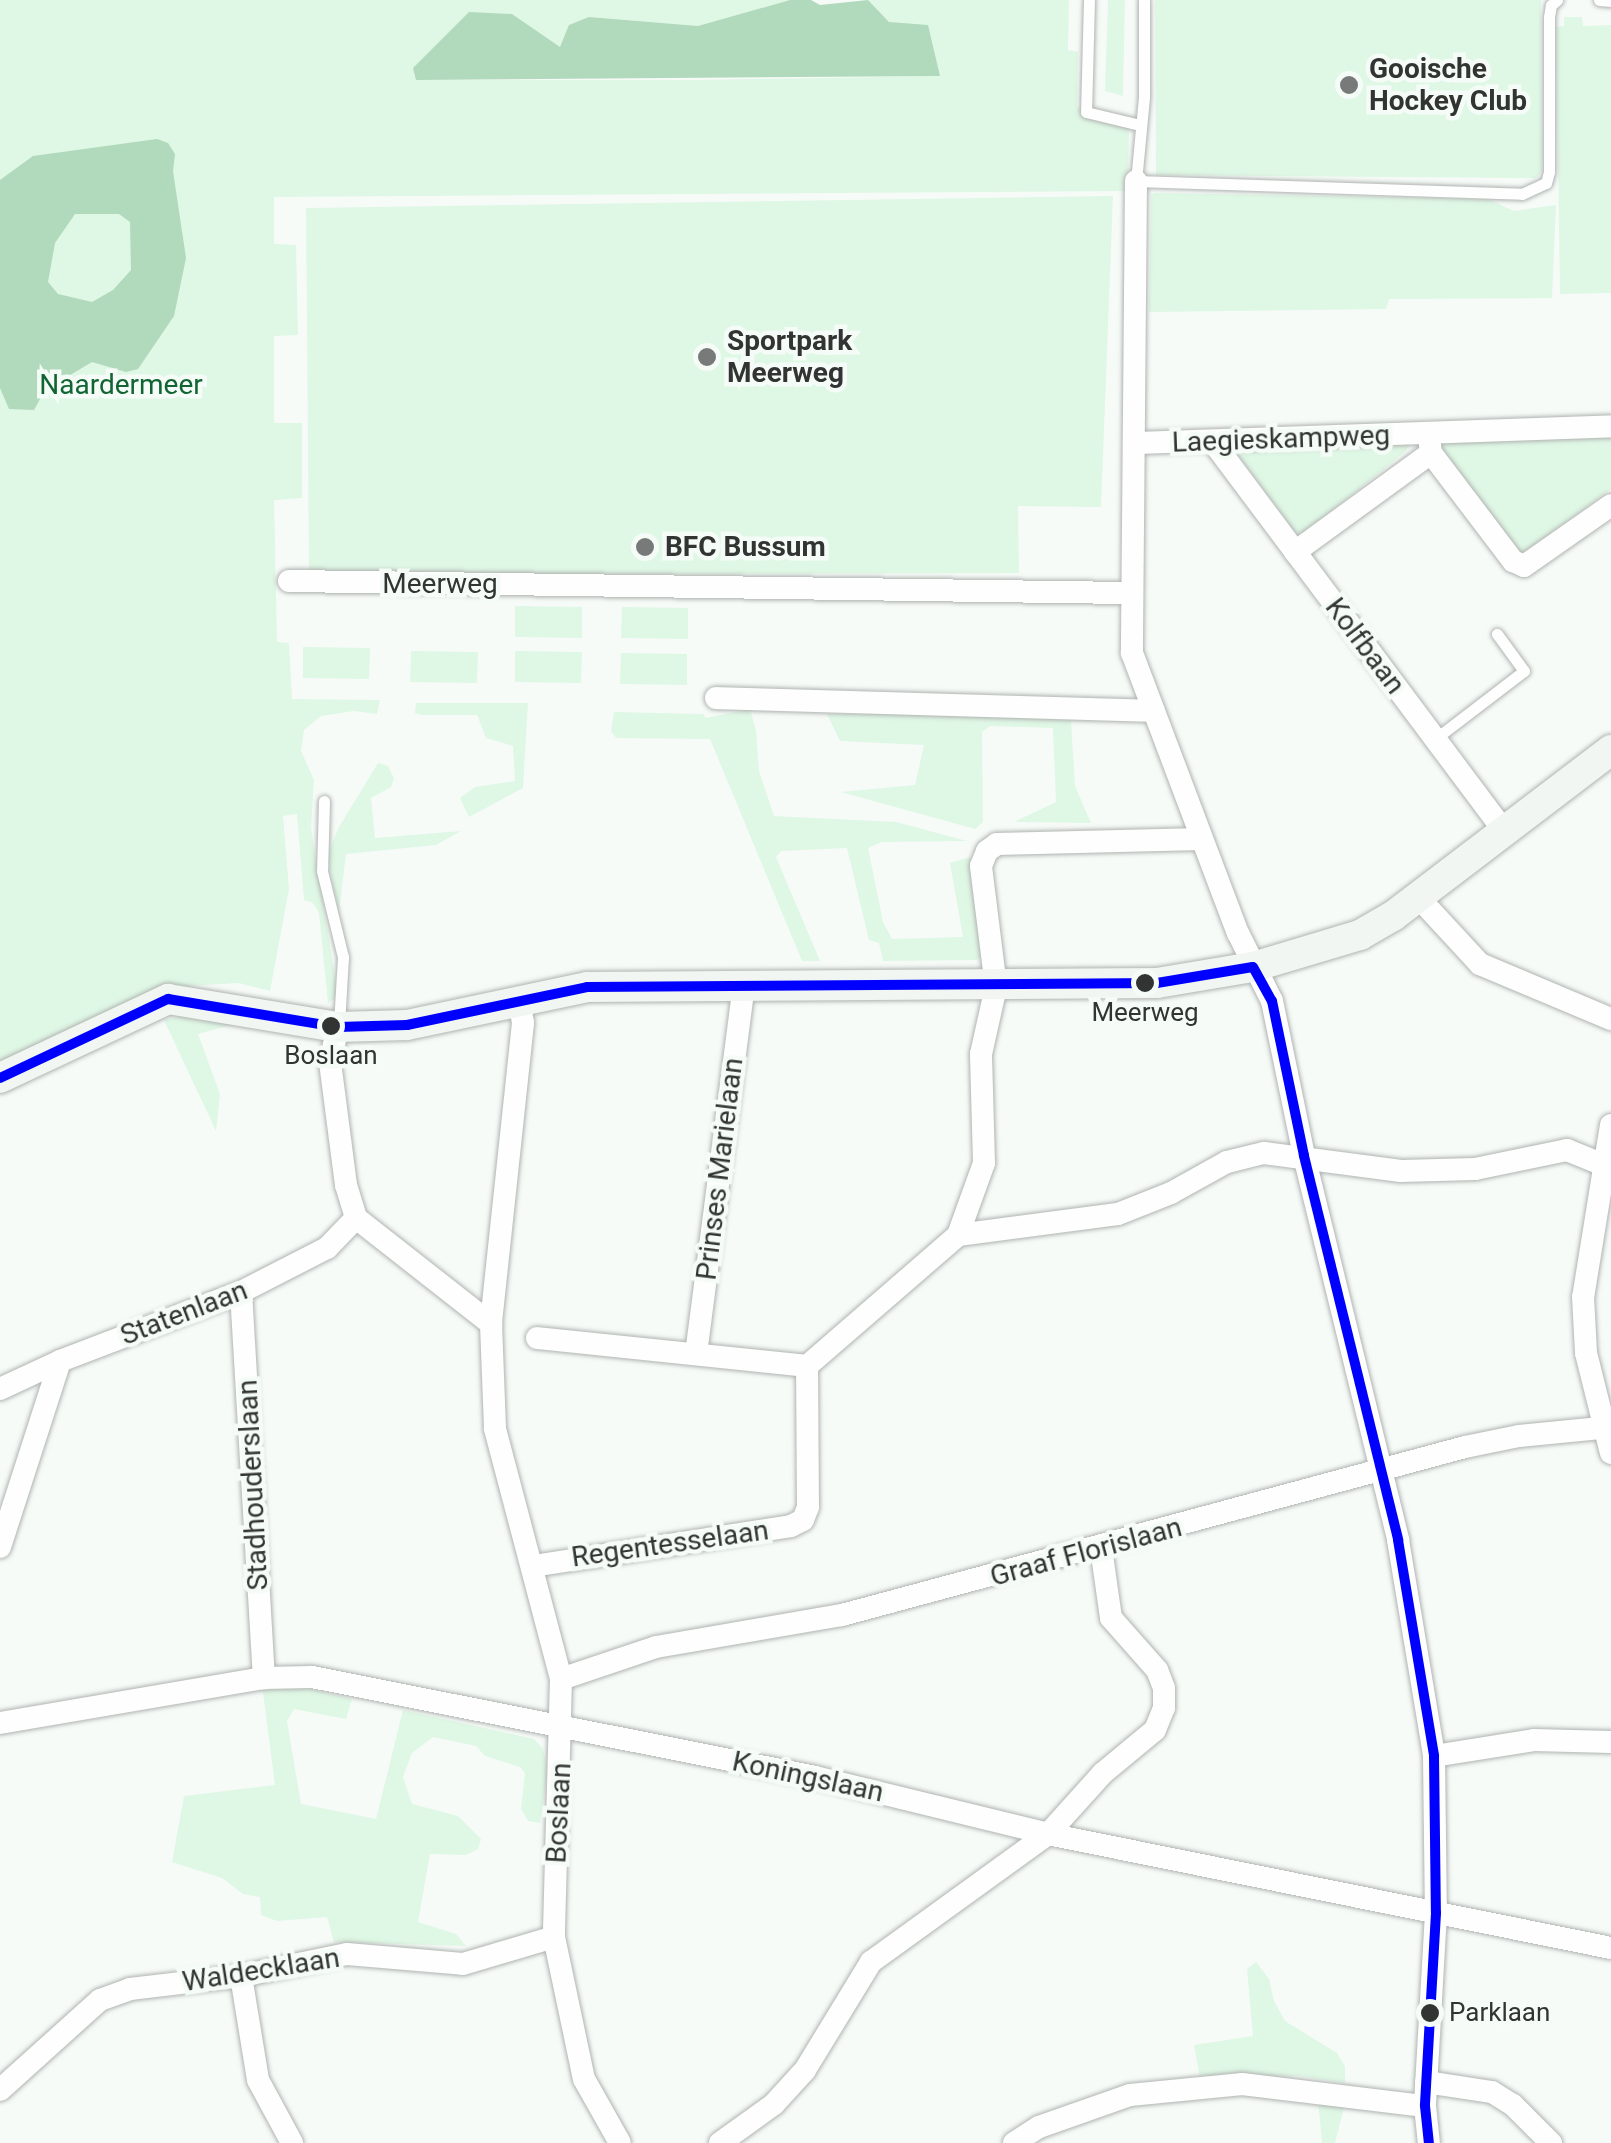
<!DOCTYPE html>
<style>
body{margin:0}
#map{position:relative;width:1611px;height:2143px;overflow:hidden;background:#f6fbf8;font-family:Roboto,sans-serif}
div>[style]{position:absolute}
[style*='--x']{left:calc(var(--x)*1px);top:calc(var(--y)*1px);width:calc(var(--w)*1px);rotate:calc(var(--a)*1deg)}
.green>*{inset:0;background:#dff7e5}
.water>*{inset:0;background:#b1d9bb}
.roads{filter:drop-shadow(0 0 2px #b0b4b1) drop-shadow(0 0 2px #b0b4b1)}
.service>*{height:11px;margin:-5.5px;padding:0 5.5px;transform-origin:5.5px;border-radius:5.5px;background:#fefefe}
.minor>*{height:22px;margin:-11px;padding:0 11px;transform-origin:11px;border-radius:11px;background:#fefefe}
.secondary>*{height:30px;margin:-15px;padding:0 15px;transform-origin:15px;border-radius:15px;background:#f1f6f3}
.bus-1>*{height:10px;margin:-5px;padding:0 5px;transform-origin:5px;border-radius:5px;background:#00f}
.dots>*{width:28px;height:28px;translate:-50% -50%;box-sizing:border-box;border:5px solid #f5fcf7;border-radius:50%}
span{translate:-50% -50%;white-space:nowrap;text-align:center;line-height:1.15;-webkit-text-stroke:9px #f5fcf7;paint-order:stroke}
.bus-label{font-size:26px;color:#323433}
.left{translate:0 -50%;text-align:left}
.poi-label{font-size:28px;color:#323433;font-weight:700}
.park-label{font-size:28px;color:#106533}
.street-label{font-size:28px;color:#323433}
</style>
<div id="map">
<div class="green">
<div style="clip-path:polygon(0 0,790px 0,698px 26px,589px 17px,560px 48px,512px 14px,413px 68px,417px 80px,695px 80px,940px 76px,868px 0,1069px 0,1068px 50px,1078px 52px,1077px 107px,1129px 121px,1128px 191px,274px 197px,274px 244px,296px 245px,298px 335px,274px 336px,274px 423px,302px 423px,302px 498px,274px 500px,277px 642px,289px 643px,292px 699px,380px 700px,377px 714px,354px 711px,321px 716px,304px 730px,301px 751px,314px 780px,311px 828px,338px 996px,328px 1003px,319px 913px,313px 903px,304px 900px,297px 814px,283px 816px,289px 889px,270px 991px,239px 983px,171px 987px,0 1066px)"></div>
<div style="clip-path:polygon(1108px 0,1125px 0,1123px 96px,1105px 91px)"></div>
<div style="clip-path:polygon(1155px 0,1541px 0,1542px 171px,1536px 178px,1156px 175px)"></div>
<div style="clip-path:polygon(1564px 17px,1582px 17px,1583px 26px,1611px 25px,1611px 293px,1560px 294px,1556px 27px,1564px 26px)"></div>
<div style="clip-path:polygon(1155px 193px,1488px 199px,1514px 211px,1556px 205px,1552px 298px,1389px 299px,1386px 309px,1149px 312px,1151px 195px)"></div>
<div style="clip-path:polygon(1113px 196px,1101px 507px,1018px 506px,1019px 573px,309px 575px,306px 208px)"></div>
<div style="clip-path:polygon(1611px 425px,1611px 489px,1522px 554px,1440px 448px,1442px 442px)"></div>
<div style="clip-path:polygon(1411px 442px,1406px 451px,1303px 534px,1294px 531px,1235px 451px)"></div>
<div style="clip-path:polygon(515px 606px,582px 607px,582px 638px,515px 637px)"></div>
<div style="clip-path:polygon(622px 607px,688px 608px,688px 639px,621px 638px)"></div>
<div style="clip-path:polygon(303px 647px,370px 648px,369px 679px,303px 678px)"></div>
<div style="clip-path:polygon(411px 651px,478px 652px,477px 683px,410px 682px)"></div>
<div style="clip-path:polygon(515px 651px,582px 652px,581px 683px,515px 682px)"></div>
<div style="clip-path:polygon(621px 653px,687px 654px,687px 685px,620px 684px)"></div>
<div style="clip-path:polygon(416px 703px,528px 703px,523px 788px,469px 817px,460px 798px,475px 787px,515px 781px,513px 746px,486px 738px,477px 715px,422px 715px,415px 713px)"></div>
<div style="clip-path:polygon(750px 709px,756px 730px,759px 771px,774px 816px,896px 822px,967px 841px,882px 842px,868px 848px,883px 922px,892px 939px,963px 937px,950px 863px,970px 857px,986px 952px,977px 960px,883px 961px,879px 943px,869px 940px,847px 848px,781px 851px,776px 857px,820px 961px,802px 961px,710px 739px,616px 738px,611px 731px,614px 712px,703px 714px,706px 718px)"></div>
<div style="clip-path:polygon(827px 714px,1079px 714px,1071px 722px,1075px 786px,1091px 823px,1014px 822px,1056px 802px,1053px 728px,990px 726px,982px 732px,983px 822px,975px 829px,841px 792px,915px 785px,924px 745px,840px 741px)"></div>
<div style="clip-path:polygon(378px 763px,388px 766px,394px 778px,391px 787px,371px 798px,375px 838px,461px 831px,436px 845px,346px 854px,339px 912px,327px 856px,339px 827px)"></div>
<div style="clip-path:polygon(204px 1011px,246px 1021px,198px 1034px,220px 1094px,216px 1131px,164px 1020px)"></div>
<div style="clip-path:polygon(262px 1685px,291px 1685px,352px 1699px,346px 1719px,294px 1709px,287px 1721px,301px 1804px,376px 1819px,403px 1710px,534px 1739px,543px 1749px,548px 1768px,540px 1823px,528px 1821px,521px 1809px,525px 1773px,520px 1767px,485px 1756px,476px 1746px,433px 1737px,412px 1753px,403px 1777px,412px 1804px,458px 1816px,481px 1839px,478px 1849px,466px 1855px,430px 1854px,418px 1922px,456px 1934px,466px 1946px,334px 1942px,327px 1917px,277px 1921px,261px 1915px,260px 1897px,243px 1894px,222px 1878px,172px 1862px,184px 1796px,275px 1785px)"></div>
<div style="clip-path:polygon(1256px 1962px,1269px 1979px,1274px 2001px,1285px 2021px,1337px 2053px,1345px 2066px,1345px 2083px,1299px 2076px,1200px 2078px,1194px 2045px,1253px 2036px,1247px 1969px)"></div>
<div style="clip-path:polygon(1318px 2100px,1345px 2103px,1335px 2143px,1322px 2143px)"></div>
</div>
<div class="water">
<div style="clip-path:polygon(790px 0,811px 0,820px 5px,868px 0,889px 22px,928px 25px,940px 76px,416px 80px,413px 68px,469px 12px,512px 14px,560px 47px,569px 25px,589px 17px,698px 26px)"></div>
<div style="clip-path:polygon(evenodd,157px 139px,168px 143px,175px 154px,173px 171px,186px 258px,174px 316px,138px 369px,126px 372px,92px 362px,45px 390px,34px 410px,9px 409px,0 388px,0 180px,33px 156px,157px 139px,75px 214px,119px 214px,130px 222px,131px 270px,113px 290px,92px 302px,58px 294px,48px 282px,55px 243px,75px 214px)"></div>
</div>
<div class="roads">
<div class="service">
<div style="--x:1089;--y:0;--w:112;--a:91.5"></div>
<div style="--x:1086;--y:112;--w:56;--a:13.5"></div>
<div style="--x:1144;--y:0;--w:97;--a:90"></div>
<div style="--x:1144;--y:97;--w:84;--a:95.4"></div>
<div style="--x:1136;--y:181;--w:386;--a:1.9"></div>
<div style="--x:1522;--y:194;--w:26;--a:-25"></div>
<div style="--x:1546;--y:183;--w:11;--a:-75"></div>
<div style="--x:1549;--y:172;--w:155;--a:-90"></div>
<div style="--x:1549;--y:17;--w:12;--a:-81"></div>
<div style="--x:1551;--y:5;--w:8;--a:-40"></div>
<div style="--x:1599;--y:0;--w:12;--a:5"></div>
<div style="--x:1435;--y:739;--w:112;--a:-37.4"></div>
<div style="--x:1524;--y:671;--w:46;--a:-126.1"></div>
<div style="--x:324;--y:801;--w:70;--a:91.6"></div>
<div style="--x:322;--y:871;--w:89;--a:76.3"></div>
<div style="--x:343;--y:957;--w:67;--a:93.4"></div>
</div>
<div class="minor">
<div style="--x:1136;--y:181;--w:472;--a:90.5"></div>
<div style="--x:1132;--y:653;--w:299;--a:69.3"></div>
<div style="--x:1238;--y:933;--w:76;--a:63.4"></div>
<div style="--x:1272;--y:1001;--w:158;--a:78.3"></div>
<div style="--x:1304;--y:1156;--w:395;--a:76.2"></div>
<div style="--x:1398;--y:1540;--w:219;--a:80.5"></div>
<div style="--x:1434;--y:1756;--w:157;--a:89.3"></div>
<div style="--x:1436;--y:1913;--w:193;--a:93.3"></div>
<div style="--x:1425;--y:2106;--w:37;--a:84"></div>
<div style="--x:1429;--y:435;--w:18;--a:84"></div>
<div style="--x:1431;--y:453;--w:136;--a:52.8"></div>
<div style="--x:1513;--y:561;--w:12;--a:24"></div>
<div style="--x:1524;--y:566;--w:106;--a:-35"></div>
<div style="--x:1213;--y:442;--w:486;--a:53.2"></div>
<div style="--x:1134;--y:443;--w:477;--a:-2"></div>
<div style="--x:1295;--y:552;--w:168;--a:-36.1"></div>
<div style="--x:289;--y:581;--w:842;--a:0.82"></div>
<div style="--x:716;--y:698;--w:438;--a:1.7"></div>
<div style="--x:1419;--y:898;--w:90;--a:47.3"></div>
<div style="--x:1480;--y:964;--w:142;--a:22.8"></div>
<div style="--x:519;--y:1000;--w:23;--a:80"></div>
<div style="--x:523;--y:1023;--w:303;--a:96.1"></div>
<div style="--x:491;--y:1324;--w:105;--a:87.8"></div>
<div style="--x:495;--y:1429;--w:259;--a:75.2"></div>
<div style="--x:561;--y:1679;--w:258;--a:91.6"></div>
<div style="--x:554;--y:1937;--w:145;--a:78.1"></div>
<div style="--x:584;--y:2079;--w:73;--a:60.6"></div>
<div style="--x:338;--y:1027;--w:36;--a:103"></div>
<div style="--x:330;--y:1062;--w:124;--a:82.6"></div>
<div style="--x:346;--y:1185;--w:34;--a:73"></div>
<div style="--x:356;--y:1218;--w:172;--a:38.1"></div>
<div style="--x:1611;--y:1125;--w:174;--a:99.2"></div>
<div style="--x:1583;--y:1297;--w:56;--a:86.9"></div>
<div style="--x:1586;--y:1353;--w:103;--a:76"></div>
<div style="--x:958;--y:1235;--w:161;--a:-7.5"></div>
<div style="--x:1118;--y:1214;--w:57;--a:-21.6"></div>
<div style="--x:1171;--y:1193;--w:64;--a:-29"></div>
<div style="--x:1227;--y:1162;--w:38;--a:-14"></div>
<div style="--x:1264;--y:1153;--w:138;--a:7.5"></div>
<div style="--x:1401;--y:1171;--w:74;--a:-1.5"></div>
<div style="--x:1475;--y:1169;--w:94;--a:-11.7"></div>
<div style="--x:1567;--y:1150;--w:48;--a:22.2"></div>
<div style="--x:241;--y:1292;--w:387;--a:86.6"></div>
<div style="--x:537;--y:1338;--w:271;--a:5.9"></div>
<div style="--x:696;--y:1354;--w:373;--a:-82.6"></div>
<div style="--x:0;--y:1389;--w:66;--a:-25"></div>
<div style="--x:60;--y:1361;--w:194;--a:-20.9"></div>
<div style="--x:241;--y:1292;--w:97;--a:-27.1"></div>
<div style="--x:327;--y:1248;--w:42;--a:-46"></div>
<div style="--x:0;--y:1547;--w:195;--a:-72.1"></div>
<div style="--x:533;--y:1566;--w:261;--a:-8.8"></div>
<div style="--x:791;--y:1526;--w:13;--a:-27"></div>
<div style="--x:803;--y:1520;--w:14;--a:-69"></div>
<div style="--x:808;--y:1507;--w:141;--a:-90.4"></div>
<div style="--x:807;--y:1366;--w:200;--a:-40.9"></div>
<div style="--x:958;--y:1235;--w:77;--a:-70.1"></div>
<div style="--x:984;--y:1163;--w:109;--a:-91.6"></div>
<div style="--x:981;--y:1054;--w:69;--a:-77.4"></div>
<div style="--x:996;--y:987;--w:122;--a:-97.1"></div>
<div style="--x:981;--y:866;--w:16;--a:-68"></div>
<div style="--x:987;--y:851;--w:12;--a:-35"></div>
<div style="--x:997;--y:844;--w:204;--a:-1.4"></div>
<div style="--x:561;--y:1679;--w:100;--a:-18.6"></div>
<div style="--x:656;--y:1647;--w:189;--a:-9.8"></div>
<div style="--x:842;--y:1615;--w:645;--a:-15.09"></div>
<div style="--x:1465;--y:1447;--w:55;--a:-11.5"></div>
<div style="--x:1519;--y:1436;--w:92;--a:-5.6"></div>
<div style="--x:0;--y:1723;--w:268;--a:-9.7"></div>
<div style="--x:264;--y:1678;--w:48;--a:-1.2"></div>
<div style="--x:312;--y:1677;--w:513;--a:11.24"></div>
<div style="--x:815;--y:1777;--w:240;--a:13.7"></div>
<div style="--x:1048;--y:1834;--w:574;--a:11.45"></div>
<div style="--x:1434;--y:1756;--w:101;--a:-9.1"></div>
<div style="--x:1534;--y:1740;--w:77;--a:1.5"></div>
<div style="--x:241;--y:1976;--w:105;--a:80.7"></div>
<div style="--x:258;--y:2080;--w:72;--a:61.6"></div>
<div style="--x:1426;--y:2082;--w:67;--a:8.6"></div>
<div style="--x:1492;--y:2092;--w:25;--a:32"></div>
<div style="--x:1513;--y:2105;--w:54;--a:45"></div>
<div style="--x:0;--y:2090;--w:135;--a:-42"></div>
<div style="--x:100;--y:2000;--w:32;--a:-20"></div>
<div style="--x:130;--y:1989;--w:112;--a:-6.7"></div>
<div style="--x:241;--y:1976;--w:108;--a:-11.7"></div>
<div style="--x:347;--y:1954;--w:116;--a:4.9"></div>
<div style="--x:463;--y:1964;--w:95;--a:-16.5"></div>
<div style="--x:720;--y:2143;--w:67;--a:-35.8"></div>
<div style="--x:774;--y:2104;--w:46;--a:-47.6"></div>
<div style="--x:805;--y:2070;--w:127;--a:-58.6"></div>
<div style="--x:871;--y:1962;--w:218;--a:-35.9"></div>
<div style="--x:1048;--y:1834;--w:82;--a:-48"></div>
<div style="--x:1103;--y:1773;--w:67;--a:-39.6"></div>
<div style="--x:1155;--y:1730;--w:24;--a:-68"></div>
<div style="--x:1164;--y:1708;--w:20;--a:-90"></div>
<div style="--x:1164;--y:1688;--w:19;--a:-111"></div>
<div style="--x:1157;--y:1670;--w:69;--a:-131.5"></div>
<div style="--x:1111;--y:1618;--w:71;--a:-98.1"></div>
<div style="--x:1014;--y:2143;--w:30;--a:-33"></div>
<div style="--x:1039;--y:2127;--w:96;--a:-19.4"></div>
<div style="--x:1130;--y:2095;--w:113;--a:-5.6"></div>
<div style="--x:1242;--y:2084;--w:184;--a:6.9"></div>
</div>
<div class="secondary">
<div style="--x:0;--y:1078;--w:186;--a:-25.2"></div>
<div style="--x:168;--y:999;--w:172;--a:9.4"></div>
<div style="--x:338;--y:1027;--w:69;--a:-1.7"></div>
<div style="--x:407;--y:1025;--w:184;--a:-11.9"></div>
<div style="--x:587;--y:987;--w:570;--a:-0.4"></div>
<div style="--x:1157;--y:983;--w:97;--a:-9.5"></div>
<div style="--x:1253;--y:967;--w:112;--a:-16.7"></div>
<div style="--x:1360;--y:935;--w:38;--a:-30"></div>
<div style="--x:1393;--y:916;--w:274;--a:-37.3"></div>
</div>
</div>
<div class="bus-1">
<div style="--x:1253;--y:967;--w:39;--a:61"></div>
<div style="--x:1272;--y:1001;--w:158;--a:78.3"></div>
<div style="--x:1304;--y:1156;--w:395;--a:76.2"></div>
<div style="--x:1398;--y:1540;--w:219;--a:80.5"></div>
<div style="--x:1434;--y:1756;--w:157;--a:89.3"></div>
<div style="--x:1436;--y:1913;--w:193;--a:93.3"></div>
<div style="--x:1425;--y:2106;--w:37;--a:84"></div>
<div style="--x:0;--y:1078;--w:186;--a:-25.2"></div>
<div style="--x:168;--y:999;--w:172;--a:9.4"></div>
<div style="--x:338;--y:1027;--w:69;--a:-1.7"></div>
<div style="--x:407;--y:1025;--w:184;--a:-11.9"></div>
<div style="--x:587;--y:987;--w:570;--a:-0.4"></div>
<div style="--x:1157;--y:983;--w:97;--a:-9.5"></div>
</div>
<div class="dots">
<div style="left:1349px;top:85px;background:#777a78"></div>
<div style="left:707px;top:357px;background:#777a78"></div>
<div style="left:645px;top:547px;background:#777a78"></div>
<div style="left:1145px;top:983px;background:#323433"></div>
<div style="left:331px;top:1026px;background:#323433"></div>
<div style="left:1430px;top:2013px;background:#323433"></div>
</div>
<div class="bus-label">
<span style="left:1145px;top:1013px">Meerweg</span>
<span style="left:331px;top:1056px">Boslaan</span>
<span class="left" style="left:1449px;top:2013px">Parklaan</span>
</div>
<div class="poi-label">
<span class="left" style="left:1369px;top:85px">Gooische<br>Hockey Club</span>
<span class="left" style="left:727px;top:357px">Sportpark<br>Meerweg</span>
<span class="left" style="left:665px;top:547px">BFC Bussum</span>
</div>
<div class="park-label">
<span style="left:121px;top:385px">Naardermeer</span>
</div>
<div class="street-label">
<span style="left:1281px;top:439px;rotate:-2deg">Laegieskampweg</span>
<span style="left:440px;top:584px">Meerweg</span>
<span style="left:1365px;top:646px;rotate:53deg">Kolfbaan</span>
<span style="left:720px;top:1169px;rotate:-83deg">Prinses Marielaan</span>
<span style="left:184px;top:1313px;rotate:-21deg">Statenlaan</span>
<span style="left:253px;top:1485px;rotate:-93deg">Stadhouderslaan</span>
<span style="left:670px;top:1544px;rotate:-8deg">Regentesselaan</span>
<span style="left:1086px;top:1552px;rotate:-15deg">Graaf Florislaan</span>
<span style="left:808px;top:1777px;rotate:12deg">Koningslaan</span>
<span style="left:559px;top:1813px;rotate:-87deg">Boslaan</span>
<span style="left:261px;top:1970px;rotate:-9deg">Waldecklaan</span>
</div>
</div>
